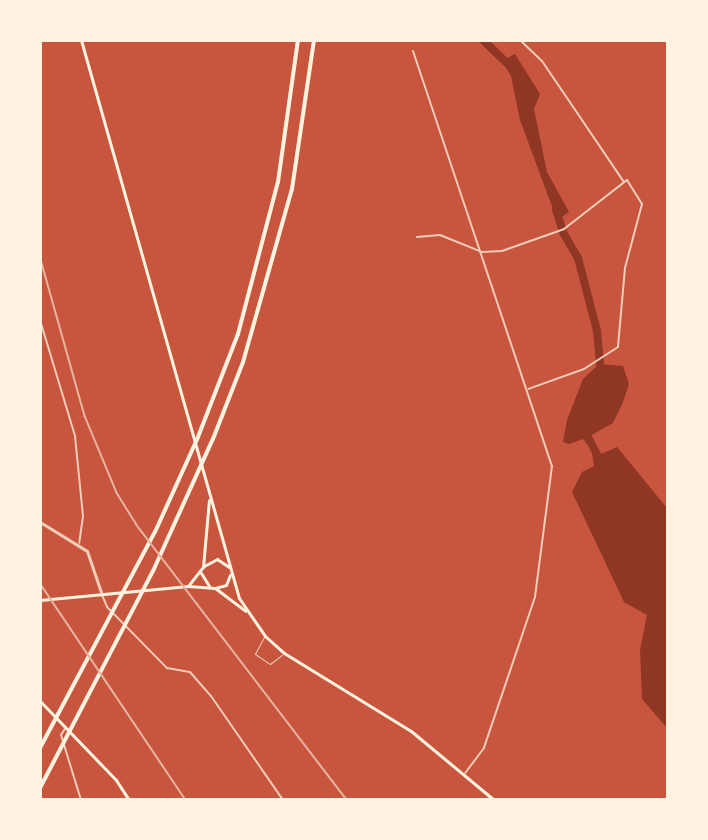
<!DOCTYPE html>
<style>
body{margin:0}
#map{position:relative;width:708px;height:840px;overflow:hidden;background:#c8553d;font-family:"Work Sans",sans-serif}
div>[style]{position:absolute}
[style*='--x']{left:calc(var(--x)*1px);top:calc(var(--y)*1px);width:calc(var(--w)*1px);rotate:calc(var(--a)*1deg)}
.water>*{inset:0;background:#8f3625}
.river>*{height:8px;margin:-4px;padding:0 4px;transform-origin:4px;border-radius:4px;background:#8f3625}
.service>*{height:1px;margin:-0.5px;padding:0 0.5px;transform-origin:0.5px;border-radius:0.5px;background:#f1ccb7}
.minor>*{height:2px;margin:-1px;padding:0 1px;transform-origin:1px;border-radius:1px;background:#f1ccb7}
.tertiary>*{height:3px;margin:-1.5px;padding:0 1.5px;transform-origin:1.5px;border-radius:1.5px;background:#f1ccb7}
.secondary>*{height:3px;margin:-1.5px;padding:0 1.5px;transform-origin:1.5px;border-radius:1.5px;background:#fff3e0}
.trunk>*{height:4px;margin:-2px;padding:0 2px;transform-origin:2px;border-radius:2px;background:#fff3e0}
.rail>*{height:1.5px;margin:-0.75px;padding:0 0.75px;transform-origin:0.75px;border-radius:0.75px;background:#e9b49f}
span{translate:-50% -50%;white-space:nowrap;text-align:center;line-height:1.15;-webkit-text-stroke:4.5px #fff3e0;paint-order:stroke}
.frame{position:absolute;inset:0;border:42px solid #fff3e0;pointer-events:none}
</style>
<div id="map">
<div class="water">
<div style="clip-path:polygon(515px 54px,540px 94px,534px 109px,547px 172px,569px 212px,557px 220px,520px 120px,511px 76px,502px 61px)"></div>
<div style="clip-path:polygon(599px 364px,623px 366px,629px 384px,623px 402px,613px 423px,590px 436px,590px 442px,587px 444px,583px 439px,569px 444px,563px 442px,567px 420px,583px 379px)"></div>
<div style="clip-path:polygon(617px 447px,667px 508px,667px 728px,642px 699px,640px 650px,647px 615px,624px 602px,572px 492px,582px 472px,594px 466px,592px 452px,601px 454px)"></div>
</div>
<div class="river">
<div style="--x:483;--y:40;--w:39;--a:44"></div>
<div style="--x:556;--y:210;--w:25;--a:72"></div>
<div style="--x:564;--y:234;--w:28;--a:60"></div>
<div style="--x:578;--y:258;--w:75;--a:75.4"></div>
<div style="--x:597;--y:331;--w:44;--a:84.8"></div>
<div style="--x:586;--y:433;--w:31;--a:63"></div>
</div>
<div class="service">
<div style="--x:264;--y:637;--w:19;--a:118"></div>
<div style="--x:255;--y:654;--w:18;--a:34"></div>
<div style="--x:270;--y:664;--w:15;--a:-37"></div>
</div>
<div class="minor">
<div style="--x:520;--y:40;--w:30;--a:44"></div>
<div style="--x:542;--y:61;--w:146;--a:55.9"></div>
<div style="--x:413;--y:51;--w:438;--a:71.5"></div>
<div style="--x:552;--y:466;--w:132;--a:97.4"></div>
<div style="--x:535;--y:597;--w:159;--a:108.7"></div>
<div style="--x:484;--y:748;--w:31;--a:127"></div>
<div style="--x:417;--y:237;--w:23;--a:-5"></div>
<div style="--x:440;--y:235;--w:45;--a:22"></div>
<div style="--x:482;--y:252;--w:20;--a:-3"></div>
<div style="--x:502;--y:251;--w:66;--a:-19.5"></div>
<div style="--x:564;--y:229;--w:80;--a:-37.9"></div>
<div style="--x:627;--y:180;--w:28;--a:58"></div>
<div style="--x:642;--y:204;--w:66;--a:104.9"></div>
<div style="--x:625;--y:268;--w:79;--a:95.1"></div>
<div style="--x:618;--y:347;--w:40;--a:147.1"></div>
<div style="--x:584;--y:369;--w:59;--a:160.3"></div>
<div style="--x:40;--y:320;--w:121;--a:73.2"></div>
<div style="--x:75;--y:436;--w:80;--a:84.3"></div>
<div style="--x:83;--y:516;--w:27;--a:98"></div>
<div style="--x:102;--y:595;--w:13;--a:67"></div>
<div style="--x:107;--y:607;--w:86;--a:45.5"></div>
<div style="--x:167;--y:668;--w:23;--a:10"></div>
<div style="--x:190;--y:672;--w:32;--a:49"></div>
<div style="--x:211;--y:696;--w:126;--a:55.3"></div>
<div style="--x:66;--y:727;--w:9;--a:122"></div>
<div style="--x:61;--y:735;--w:68;--a:72.9"></div>
</div>
<div class="tertiary">
<div style="--x:40;--y:522;--w:55;--a:31.7"></div>
<div style="--x:87;--y:551;--w:46;--a:71.2"></div>
</div>
<div class="secondary">
<div style="--x:81;--y:40;--w:580;--a:74.19"></div>
<div style="--x:239;--y:598;--w:46;--a:55.6"></div>
<div style="--x:265;--y:636;--w:25;--a:42"></div>
<div style="--x:284;--y:653;--w:149;--a:31.6"></div>
<div style="--x:411;--y:731;--w:108;--a:39.7"></div>
<div style="--x:204;--y:566;--w:15;--a:-28"></div>
<div style="--x:217;--y:559;--w:14;--a:34"></div>
<div style="--x:201;--y:573;--w:15;--a:58"></div>
<div style="--x:188;--y:586;--w:24;--a:-52"></div>
<div style="--x:203;--y:567;--w:67;--a:-84.9"></div>
<div style="--x:215;--y:588;--w:38;--a:37"></div>
<div style="--x:40;--y:600;--w:149;--a:-5.4"></div>
<div style="--x:188;--y:586;--w:27;--a:4"></div>
<div style="--x:215;--y:588;--w:11;--a:-15"></div>
<div style="--x:226;--y:585;--w:11;--a:-68"></div>
<div style="--x:40;--y:701;--w:110;--a:46.1"></div>
<div style="--x:116;--y:780;--w:24;--a:57"></div>
</div>
<div class="trunk">
<div style="--x:40;--y:748;--w:245;--a:-62"></div>
<div style="--x:155;--y:532;--w:104;--a:-65.6"></div>
<div style="--x:198;--y:437;--w:110;--a:-68.8"></div>
<div style="--x:238;--y:334;--w:157;--a:-75.3"></div>
<div style="--x:278;--y:182;--w:143;--a:-82"></div>
<div style="--x:40;--y:788;--w:245;--a:-62.5"></div>
<div style="--x:153;--y:571;--w:145;--a:-65.6"></div>
<div style="--x:213;--y:439;--w:83;--a:-68.7"></div>
<div style="--x:243;--y:362;--w:180;--a:-74.2"></div>
<div style="--x:292;--y:189;--w:151;--a:-81.6"></div>
</div>
<div class="rail">
<div style="--x:40;--y:256;--w:166;--a:74.3"></div>
<div style="--x:85;--y:416;--w:83;--a:67.4"></div>
<div style="--x:117;--y:493;--w:36;--a:58"></div>
<div style="--x:136;--y:524;--w:347;--a:52.6"></div>
<div style="--x:40;--y:583;--w:262;--a:56.1"></div>
</div>
<div class="frame"></div>
</div>
